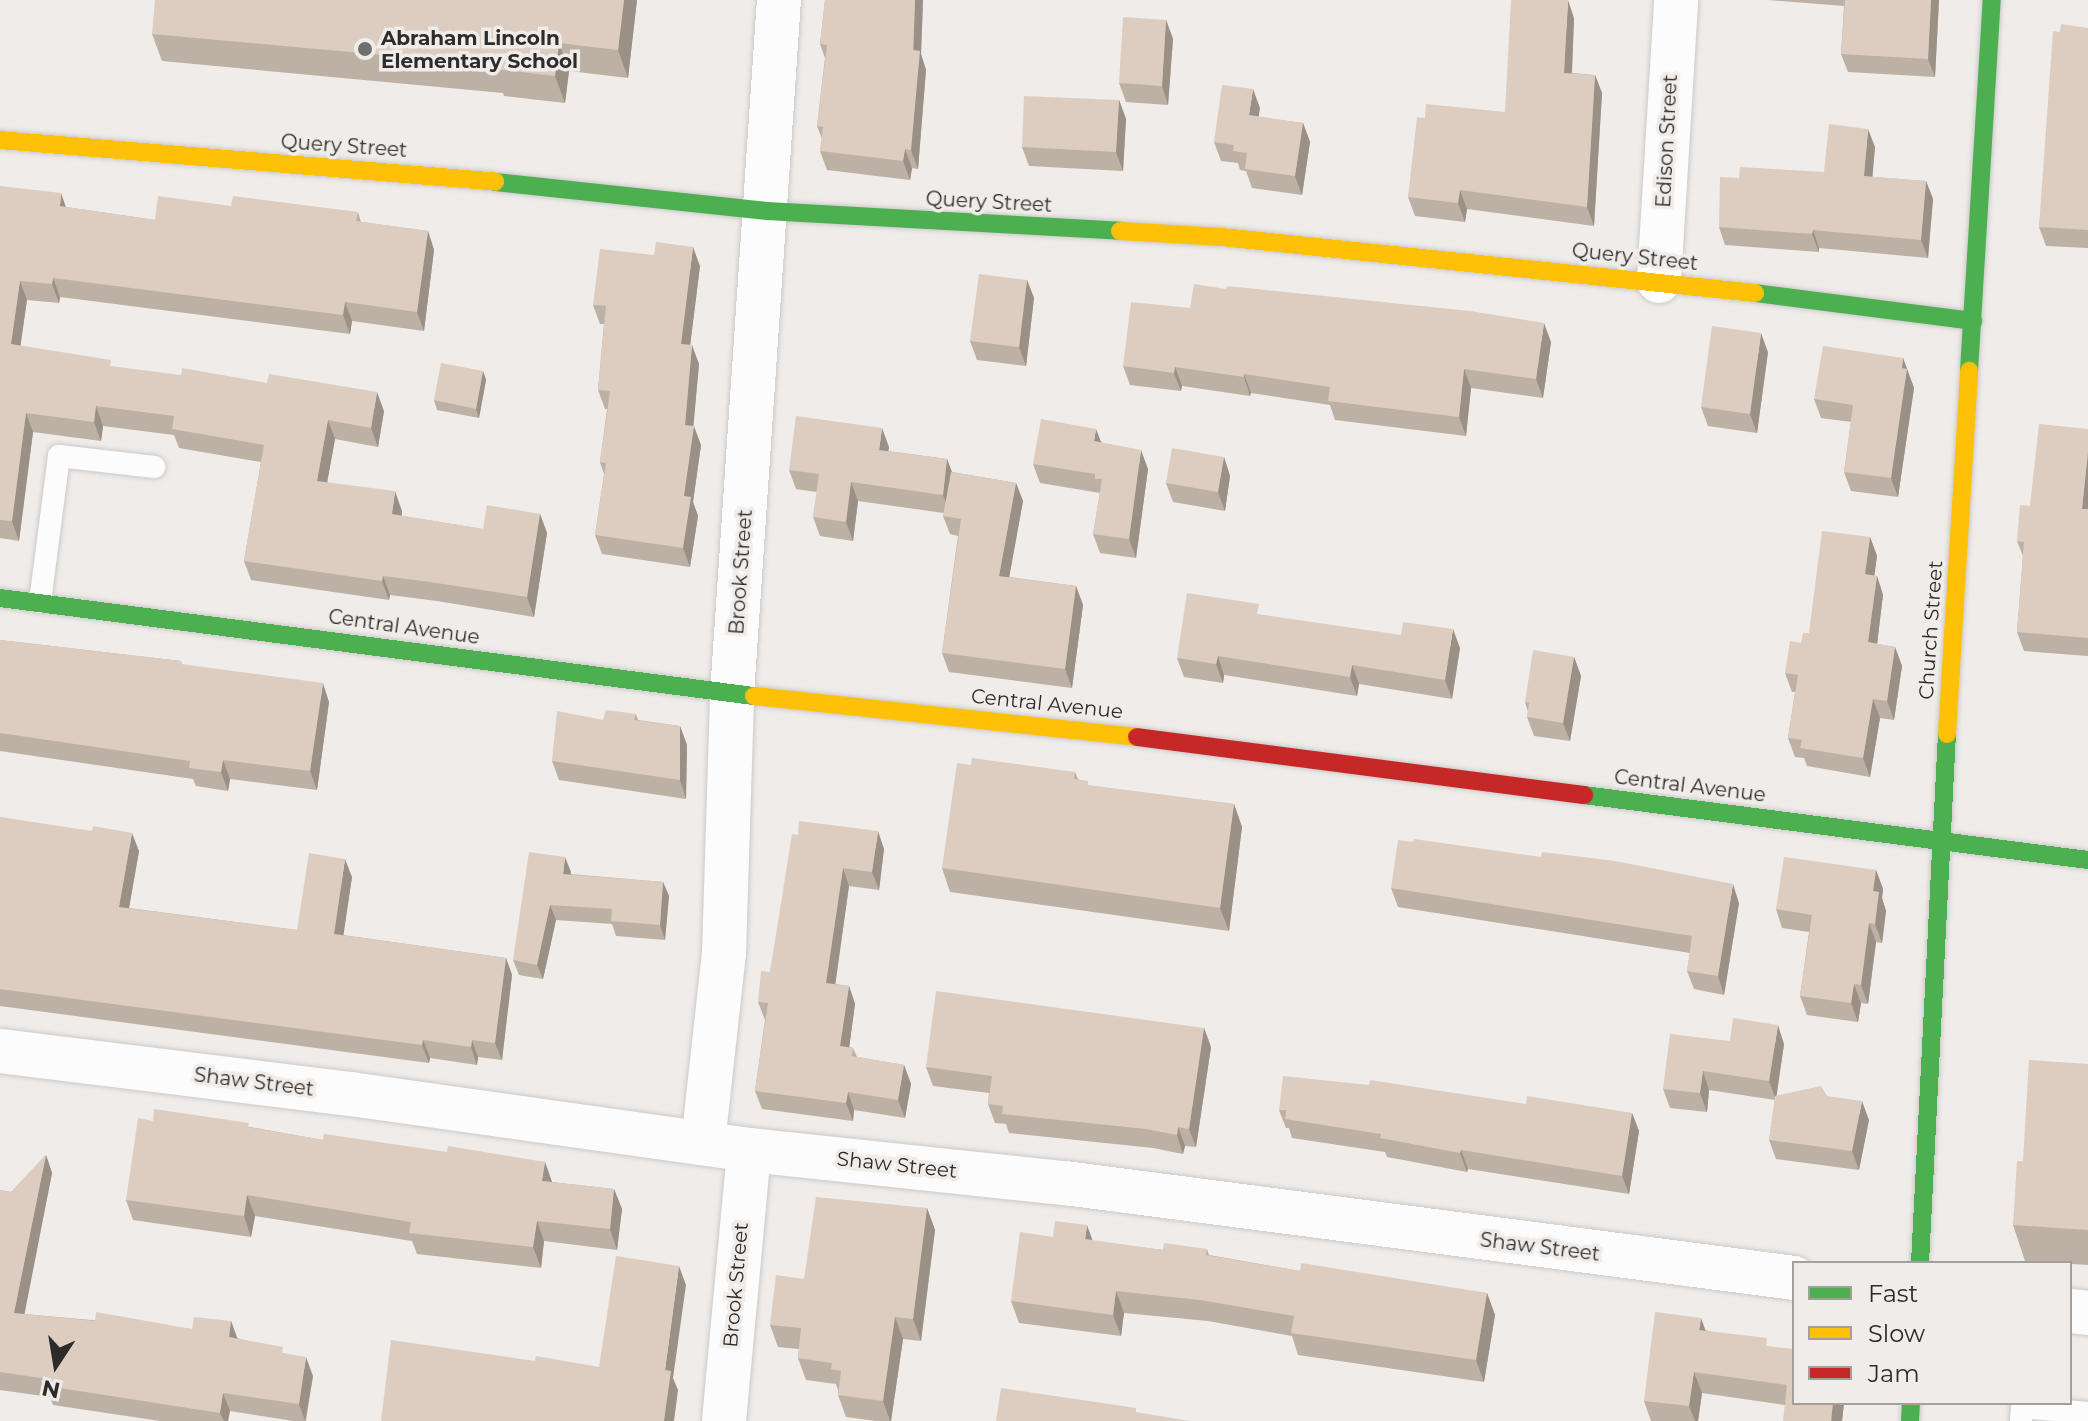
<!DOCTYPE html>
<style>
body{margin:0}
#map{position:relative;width:2088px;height:1421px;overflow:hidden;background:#efecea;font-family:Montserrat,sans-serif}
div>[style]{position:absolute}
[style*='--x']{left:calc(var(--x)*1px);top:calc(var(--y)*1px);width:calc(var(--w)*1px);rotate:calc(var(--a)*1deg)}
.roads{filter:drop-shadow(0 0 2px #cccac8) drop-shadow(0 0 2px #cccac8)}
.lane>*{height:22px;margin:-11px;padding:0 11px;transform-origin:11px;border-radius:11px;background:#fdfcfc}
.street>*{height:44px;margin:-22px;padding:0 22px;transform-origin:22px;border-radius:22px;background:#fdfcfc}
.fast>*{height:18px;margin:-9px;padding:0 9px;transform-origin:9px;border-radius:9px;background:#4caf50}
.slow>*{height:18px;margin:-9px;padding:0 9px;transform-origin:9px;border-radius:9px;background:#ffc107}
.jam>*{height:18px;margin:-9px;padding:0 9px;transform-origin:9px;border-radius:9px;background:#c62828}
.wall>*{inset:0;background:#bdb0a5}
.shaded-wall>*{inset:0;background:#9a9086}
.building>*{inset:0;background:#dccdc0}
.dots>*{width:22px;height:22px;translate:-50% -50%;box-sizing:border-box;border:4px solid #f0ece9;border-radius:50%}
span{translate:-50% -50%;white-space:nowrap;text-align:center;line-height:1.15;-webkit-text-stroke:7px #f0ece9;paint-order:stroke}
.poi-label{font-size:20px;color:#2d2c2b;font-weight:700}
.left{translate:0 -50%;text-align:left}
.street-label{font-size:20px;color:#2d2c2b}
.legend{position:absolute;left:1792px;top:1261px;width:280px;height:144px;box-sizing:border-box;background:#f0ece9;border:2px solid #a29f9d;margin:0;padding:10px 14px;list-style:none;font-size:24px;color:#2d2c2b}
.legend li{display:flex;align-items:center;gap:16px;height:40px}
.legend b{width:40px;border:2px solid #a29f9d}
.north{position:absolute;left:16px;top:1325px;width:80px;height:80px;-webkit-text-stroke:6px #f0ece9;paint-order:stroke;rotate:192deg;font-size:22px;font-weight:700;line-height:32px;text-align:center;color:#2d2c2b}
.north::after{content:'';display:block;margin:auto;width:28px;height:36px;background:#2d2c2b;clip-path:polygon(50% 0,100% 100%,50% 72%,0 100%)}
</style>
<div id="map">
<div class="roads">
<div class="lane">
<div style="--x:40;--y:602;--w:147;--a:-82.6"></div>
<div style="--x:59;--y:456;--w:96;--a:6.6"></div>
<div style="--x:2021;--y:1421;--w:14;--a:-86"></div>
<div style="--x:2022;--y:1407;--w:66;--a:5.2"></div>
</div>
<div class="street">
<div style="--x:1659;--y:281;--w:282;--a:-86.5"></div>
<div style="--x:0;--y:1051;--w:354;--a:7"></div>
<div style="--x:351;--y:1094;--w:402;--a:8"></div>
<div style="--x:749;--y:1150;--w:318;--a:6"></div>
<div style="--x:1065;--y:1183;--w:735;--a:7.42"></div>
<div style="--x:703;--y:1143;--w:191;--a:-83.7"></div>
<div style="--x:724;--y:953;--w:259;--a:-88.2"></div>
<div style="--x:732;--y:694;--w:696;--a:-86.13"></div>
<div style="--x:2070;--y:1311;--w:18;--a:6"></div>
<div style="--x:724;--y:1421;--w:272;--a:-84.7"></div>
</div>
<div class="fast">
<div style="--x:495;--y:182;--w:274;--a:6.1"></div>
<div style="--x:767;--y:211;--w:354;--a:3.2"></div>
<div style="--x:1755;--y:293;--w:220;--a:7.3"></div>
<div style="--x:1969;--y:371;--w:372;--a:-86.5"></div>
<div style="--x:0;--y:598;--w:760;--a:7.41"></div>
<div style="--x:1584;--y:795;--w:508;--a:7.35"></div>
<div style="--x:1920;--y:1263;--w:530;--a:-87.08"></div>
<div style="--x:1910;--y:1421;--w:18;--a:-87"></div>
</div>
<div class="slow">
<div style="--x:0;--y:140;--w:497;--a:4.8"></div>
<div style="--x:1120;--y:231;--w:102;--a:3.4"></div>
<div style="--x:1222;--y:237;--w:536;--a:6"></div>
<div style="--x:754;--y:696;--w:385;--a:6.1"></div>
<div style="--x:1947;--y:734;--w:364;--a:-86.5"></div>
</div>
<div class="jam">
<div style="--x:1137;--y:737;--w:451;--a:7.4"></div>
</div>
</div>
<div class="wall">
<div style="clip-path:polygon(637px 0,628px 78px,569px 71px,565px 103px,504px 96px,503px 93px,162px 61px,152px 34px)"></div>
<div style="clip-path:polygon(825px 0,923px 0,921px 54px,926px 70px,918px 169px,912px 168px,910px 180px,827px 170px,820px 151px,822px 139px,817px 126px,825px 58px,820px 44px)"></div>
<div style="clip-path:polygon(1768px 0,1939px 0,1935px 77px,1848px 72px,1841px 54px,1844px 6px)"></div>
<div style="clip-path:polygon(1574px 18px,1572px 73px,1595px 75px,1602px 93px,1594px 226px,1467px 209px,1465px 222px,1415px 216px,1408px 197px,1425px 118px,1505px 112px)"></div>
<div style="clip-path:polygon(1166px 20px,1173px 39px,1168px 105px,1126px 102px,1119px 83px)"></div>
<div style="clip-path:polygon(2088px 28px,2088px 248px,2046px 246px,2039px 227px,2060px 32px)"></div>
<div style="clip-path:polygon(1119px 100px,1126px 119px,1123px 171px,1029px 166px,1022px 147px)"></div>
<div style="clip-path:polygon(1260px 108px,1258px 117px,1303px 123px,1310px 142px,1302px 195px,1252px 188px,1246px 171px,1240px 170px,1238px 163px,1221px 161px,1214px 142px)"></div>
<div style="clip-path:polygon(1875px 147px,1872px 177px,1926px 181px,1933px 199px,1928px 258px,1819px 248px,1819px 252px,1725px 245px,1719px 227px,1739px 178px,1824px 172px)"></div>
<div style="clip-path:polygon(0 186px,66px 207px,155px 220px,231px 206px,358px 212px,361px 222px,428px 231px,434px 250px,424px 331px,352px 321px,350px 334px,60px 297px,59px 303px,27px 300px,20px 346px,113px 367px,384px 411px,378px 447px,335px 439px,327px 482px,402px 511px,402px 516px,483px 529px,540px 514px,547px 533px,534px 617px,437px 601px,390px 595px,389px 600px,251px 580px,244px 561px,261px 462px,179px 448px,174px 435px,103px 426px,101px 441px,33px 432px,19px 541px,0 538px)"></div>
<div style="clip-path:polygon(700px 266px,690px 345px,699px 364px,693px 426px,701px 445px,693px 502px,698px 516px,690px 567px,602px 554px,595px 535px,604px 474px,600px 462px,607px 409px,605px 409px,598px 390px,604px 324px,600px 324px,593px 305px)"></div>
<div style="clip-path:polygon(1027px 280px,1034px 298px,1026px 366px,977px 360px,970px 341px)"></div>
<div style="clip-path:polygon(1190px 308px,1551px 342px,1543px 398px,1471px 388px,1466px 436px,1335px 420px,1330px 405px,1251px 393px,1250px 396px,1182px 386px,1181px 391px,1130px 385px,1123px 366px)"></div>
<div style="clip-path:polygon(1768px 352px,1757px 433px,1708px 426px,1701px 407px)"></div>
<div style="clip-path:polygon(1903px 358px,1914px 388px,1898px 497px,1851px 491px,1844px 472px,1851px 422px,1821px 418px,1814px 399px)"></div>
<div style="clip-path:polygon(483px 371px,486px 380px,479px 418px,437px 410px,434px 400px)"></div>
<div style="clip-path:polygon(2088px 429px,2088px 656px,2024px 651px,2017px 632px,2023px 556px,2017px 541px,2030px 506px)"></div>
<div style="clip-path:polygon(1101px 442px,1148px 469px,1136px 558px,1100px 553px,1093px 534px,1100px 493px,1040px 483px,1033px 464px)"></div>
<div style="clip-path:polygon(889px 447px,888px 451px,947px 459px,952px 472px,1016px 483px,1023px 501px,1009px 577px,1076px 586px,1083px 605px,1072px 688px,949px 672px,942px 653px,958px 536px,950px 534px,943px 516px,944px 513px,858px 501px,853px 541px,820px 536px,813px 517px,817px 492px,796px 489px,789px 470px)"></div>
<div style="clip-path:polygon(1224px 457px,1230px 476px,1225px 511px,1173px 502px,1166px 483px)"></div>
<div style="clip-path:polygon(1870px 537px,1877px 556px,1874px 576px,1877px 576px,1883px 595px,1877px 644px,1895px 647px,1902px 666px,1894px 720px,1880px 718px,1870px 777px,1807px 766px,1804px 758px,1795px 757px,1788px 738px,1795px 692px,1792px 692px,1785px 673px)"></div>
<div style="clip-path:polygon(1263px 615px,1460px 648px,1452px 699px,1359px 684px,1357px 696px,1224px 675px,1223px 683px,1184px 677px,1177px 658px)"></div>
<div style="clip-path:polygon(0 640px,181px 661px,182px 665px,329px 702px,317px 790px,230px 779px,228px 791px,196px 786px,193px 779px,0 751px)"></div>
<div style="clip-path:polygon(1574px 657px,1581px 676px,1570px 741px,1534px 736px,1527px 717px,1528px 712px,1525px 702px)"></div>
<div style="clip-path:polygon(636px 714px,638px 720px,680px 726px,687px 745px,686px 799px,559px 780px,552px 761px,603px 720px)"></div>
<div style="clip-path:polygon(971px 765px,1075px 772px,1078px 779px,1090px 786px,1234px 804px,1242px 827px,1229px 931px,950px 892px,942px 868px)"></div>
<div style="clip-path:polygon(0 817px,139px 851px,129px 908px,297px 930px,352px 877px,343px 935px,506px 958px,512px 975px,502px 1060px,478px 1057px,477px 1065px,430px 1058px,429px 1063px,0 1006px)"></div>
<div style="clip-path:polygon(798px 835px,884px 849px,879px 890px,849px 886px,835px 984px,849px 986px,855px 1004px,849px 1047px,853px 1048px,857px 1057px,904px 1065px,911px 1084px,905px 1118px,854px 1110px,853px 1121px,762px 1109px,755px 1091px,765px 1020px,758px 1002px,770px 972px)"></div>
<div style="clip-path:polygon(1876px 870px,1883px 889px,1882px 898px,1886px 911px,1882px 943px,1876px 942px,1868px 1004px,1861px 1003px,1858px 1022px,1807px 1015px,1800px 996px,1809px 932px,1782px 928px,1776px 909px)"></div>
<div style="clip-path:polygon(571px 872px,570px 874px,663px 882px,669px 896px,665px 940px,616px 936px,612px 924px,556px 920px,543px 979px,519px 975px,513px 960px)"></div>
<div style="clip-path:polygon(1391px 888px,1739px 903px,1724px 995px,1694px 989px,1687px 971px,1690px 953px,1398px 907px)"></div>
<div style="clip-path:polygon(1204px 1028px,1211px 1047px,1196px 1147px,1185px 1146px,1183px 1154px,1153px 1148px,1009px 1133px,1006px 1124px,995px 1123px,988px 1104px,989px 1093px,933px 1086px,926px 1067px)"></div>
<div style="clip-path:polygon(1730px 1041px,1784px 1044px,1776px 1096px,1827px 1096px,1869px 1120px,1859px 1170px,1776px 1159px,1769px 1140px,1775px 1100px,1709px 1090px,1707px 1112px,1670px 1108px,1663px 1089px)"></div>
<div style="clip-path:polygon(2088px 1064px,2088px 1265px,2025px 1261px,2013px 1225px,2023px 1161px)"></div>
<div style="clip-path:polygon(1526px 1104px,1632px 1113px,1639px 1131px,1629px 1194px,1468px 1169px,1467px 1172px,1387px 1157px,1385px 1152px,1292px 1138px,1289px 1128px,1286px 1128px,1279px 1110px)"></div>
<div style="clip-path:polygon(153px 1121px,250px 1127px,323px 1140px,545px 1162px,552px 1182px,614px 1189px,622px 1209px,617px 1250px,544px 1241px,541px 1268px,417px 1254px,412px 1241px,255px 1216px,251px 1237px,133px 1220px,126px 1200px)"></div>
<div style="clip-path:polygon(46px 1155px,52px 1173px,24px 1314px,192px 1329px,231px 1321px,237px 1338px,286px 1354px,313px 1376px,306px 1421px,293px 1421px,230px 1411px,228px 1421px,160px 1421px,53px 1405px,50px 1397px,0 1390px,0 1190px,11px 1192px)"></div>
<div style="clip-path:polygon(927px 1208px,935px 1230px,921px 1341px,903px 1339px,891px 1421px,876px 1421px,846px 1417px,838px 1395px,838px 1390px,836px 1384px,806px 1380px,798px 1358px,799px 1349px,778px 1347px,770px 1325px,804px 1279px)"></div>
<div style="clip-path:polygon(1093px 1241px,1163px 1250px,1207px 1249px,1209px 1255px,1300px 1271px,1487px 1293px,1495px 1315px,1484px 1382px,1298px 1355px,1292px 1336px,1208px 1321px,1124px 1313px,1121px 1336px,1019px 1323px,1011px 1301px)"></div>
<div style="clip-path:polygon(1705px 1330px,1770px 1347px,1794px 1403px,1844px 1403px,1842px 1421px,1785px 1405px,1702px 1393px,1698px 1421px,1651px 1421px,1644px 1401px)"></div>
</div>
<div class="shaded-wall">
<div style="clip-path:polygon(624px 0,637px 0,628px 78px,618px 50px)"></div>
<div style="clip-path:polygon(915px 0,923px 0,921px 54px,926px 70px,918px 169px,911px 150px)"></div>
<div style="clip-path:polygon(1568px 0,1574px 18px,1571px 92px,1564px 73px)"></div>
<div style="clip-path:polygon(1931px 0,1939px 0,1935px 77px,1928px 59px)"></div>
<div style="clip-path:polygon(1166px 20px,1173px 39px,1168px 105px,1162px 86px)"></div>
<div style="clip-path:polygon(559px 43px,569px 71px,565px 103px,555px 76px)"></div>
<div style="clip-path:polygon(1595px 75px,1602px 93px,1594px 226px,1587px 207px)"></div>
<div style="clip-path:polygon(1253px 89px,1260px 108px,1256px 134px,1249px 115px)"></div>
<div style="clip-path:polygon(1119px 100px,1126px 119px,1123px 171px,1116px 152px)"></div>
<div style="clip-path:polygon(1303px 123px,1310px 142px,1302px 195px,1295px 176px)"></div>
<div style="clip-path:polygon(1868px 129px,1875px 147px,1871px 194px,1864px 176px)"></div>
<div style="clip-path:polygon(905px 149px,912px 168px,910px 180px,903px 161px)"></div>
<div style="clip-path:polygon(1926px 181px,1933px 199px,1928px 258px,1921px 240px)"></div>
<div style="clip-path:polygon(1460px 190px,1467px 209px,1465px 222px,1458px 203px)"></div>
<div style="clip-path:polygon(61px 193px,68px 213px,60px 206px)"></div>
<div style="clip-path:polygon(1813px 230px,1819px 248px,1819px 252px,1812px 234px)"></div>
<div style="clip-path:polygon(428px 231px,434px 250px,424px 331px,417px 312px)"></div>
<div style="clip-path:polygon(693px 247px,700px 266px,688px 363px,681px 344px)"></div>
<div style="clip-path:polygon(53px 278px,60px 297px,59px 303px,52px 284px)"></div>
<div style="clip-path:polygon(1027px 280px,1034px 298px,1026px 366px,1019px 347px)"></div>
<div style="clip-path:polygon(20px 281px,27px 300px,18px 363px,11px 344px)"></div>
<div style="clip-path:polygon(345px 302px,352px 321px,350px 334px,343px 315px)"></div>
<div style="clip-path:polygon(1544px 323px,1551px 342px,1543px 398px,1536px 379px)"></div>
<div style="clip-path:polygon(1761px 333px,1768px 352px,1757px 433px,1750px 414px)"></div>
<div style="clip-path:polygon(692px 345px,699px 364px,692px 442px,694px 426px,701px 445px,693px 502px,698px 516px,690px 567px,683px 548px,685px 425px)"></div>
<div style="clip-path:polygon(1903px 358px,1914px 388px,1898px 497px,1891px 478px)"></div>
<div style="clip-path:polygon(1175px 367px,1182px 386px,1181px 391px,1174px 373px)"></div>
<div style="clip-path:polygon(1464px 369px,1471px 388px,1466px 436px,1459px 417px)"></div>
<div style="clip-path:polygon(483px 371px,486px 380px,479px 418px,476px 409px)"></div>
<div style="clip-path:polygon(1244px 374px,1251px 393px,1250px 396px,1244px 377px)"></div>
<div style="clip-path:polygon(377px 392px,384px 411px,378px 447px,371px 428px)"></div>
<div style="clip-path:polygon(96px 406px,103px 426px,101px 441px,94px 422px)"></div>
<div style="clip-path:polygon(26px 413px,33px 432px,19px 541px,12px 521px)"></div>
<div style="clip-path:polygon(328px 420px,335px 439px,324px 500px,317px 481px)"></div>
<div style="clip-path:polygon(882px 428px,889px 447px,886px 469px,879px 450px)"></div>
<div style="clip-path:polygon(1096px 429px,1103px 447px,1094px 441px)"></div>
<div style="clip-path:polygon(1141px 450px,1148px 469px,1136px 558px,1129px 539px)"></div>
<div style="clip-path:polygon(2088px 452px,2088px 526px,2082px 509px)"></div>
<div style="clip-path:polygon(1224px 457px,1230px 476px,1225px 511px,1218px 492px)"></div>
<div style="clip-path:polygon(947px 459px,954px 478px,950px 513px,943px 495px)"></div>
<div style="clip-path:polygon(851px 482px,858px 501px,853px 541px,846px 522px)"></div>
<div style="clip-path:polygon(1016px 483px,1023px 501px,1006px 595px,999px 576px)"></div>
<div style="clip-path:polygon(395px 491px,402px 511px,399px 533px,392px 514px)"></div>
<div style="clip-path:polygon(540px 514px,547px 533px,534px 617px,527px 597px)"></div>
<div style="clip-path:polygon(1870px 537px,1877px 556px,1872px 593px,1865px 574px)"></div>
<div style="clip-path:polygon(383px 576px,390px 595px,389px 600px,382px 581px)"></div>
<div style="clip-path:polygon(1877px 576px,1883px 595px,1875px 661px,1868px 642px)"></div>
<div style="clip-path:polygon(1076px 586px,1083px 605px,1072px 688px,1065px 669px)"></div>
<div style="clip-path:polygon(1453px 629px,1460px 648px,1452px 699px,1445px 680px)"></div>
<div style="clip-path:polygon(1895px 647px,1902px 666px,1894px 720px,1887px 701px)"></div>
<div style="clip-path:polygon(1218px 656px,1224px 675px,1223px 683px,1216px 664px)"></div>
<div style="clip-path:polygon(1574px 657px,1581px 676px,1570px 741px,1563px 723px)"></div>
<div style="clip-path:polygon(1352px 665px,1359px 684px,1357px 696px,1350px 677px)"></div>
<div style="clip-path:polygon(323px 683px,329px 702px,317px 790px,310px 771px)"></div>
<div style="clip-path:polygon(1873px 699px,1880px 718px,1870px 777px,1863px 758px)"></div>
<div style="clip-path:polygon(680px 726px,687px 745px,686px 799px,680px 780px)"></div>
<div style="clip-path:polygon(223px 760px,230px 779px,228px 791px,221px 772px)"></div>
<div style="clip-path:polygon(1234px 804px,1242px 827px,1229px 931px,1220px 908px)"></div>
<div style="clip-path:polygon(878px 831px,884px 849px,879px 890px,872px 872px)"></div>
<div style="clip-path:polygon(132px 833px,139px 851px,126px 925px,119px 907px)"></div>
<div style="clip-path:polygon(565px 857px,571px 872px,568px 889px,563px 874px)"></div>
<div style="clip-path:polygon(345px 859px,352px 877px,341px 952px,334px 934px)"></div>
<div style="clip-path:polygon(843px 868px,849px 886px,833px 1001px,826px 983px)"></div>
<div style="clip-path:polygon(1876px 870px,1883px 889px,1882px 898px,1886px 911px,1882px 943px,1875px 924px,1873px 891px)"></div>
<div style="clip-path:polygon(663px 882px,669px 896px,665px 940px,660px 925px)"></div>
<div style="clip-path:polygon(1733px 884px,1739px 903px,1724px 995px,1718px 976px)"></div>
<div style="clip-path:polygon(550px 905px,556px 920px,543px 979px,537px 965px)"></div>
<div style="clip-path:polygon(1869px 923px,1876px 942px,1868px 1004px,1861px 985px)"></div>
<div style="clip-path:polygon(506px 958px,512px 975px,502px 1060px,495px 1043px)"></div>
<div style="clip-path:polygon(1854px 984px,1861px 1003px,1858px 1022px,1851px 1003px)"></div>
<div style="clip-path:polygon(849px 986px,855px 1004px,847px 1064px,840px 1046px)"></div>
<div style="clip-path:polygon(1778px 1025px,1784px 1044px,1776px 1100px,1769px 1081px)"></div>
<div style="clip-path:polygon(1204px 1028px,1211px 1047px,1196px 1147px,1189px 1129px)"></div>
<div style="clip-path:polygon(423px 1040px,430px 1058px,429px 1063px,422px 1045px)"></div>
<div style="clip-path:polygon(472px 1040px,478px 1057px,477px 1065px,471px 1047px)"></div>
<div style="clip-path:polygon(904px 1065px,911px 1084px,905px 1118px,898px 1100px)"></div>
<div style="clip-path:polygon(1703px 1071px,1709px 1090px,1707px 1112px,1700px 1093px)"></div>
<div style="clip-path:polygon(848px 1092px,854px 1110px,853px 1121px,846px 1103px)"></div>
<div style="clip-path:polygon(1862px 1101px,1869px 1120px,1859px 1170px,1852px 1151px)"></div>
<div style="clip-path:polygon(1632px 1113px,1639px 1131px,1629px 1194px,1622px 1176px)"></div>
<div style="clip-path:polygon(1178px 1127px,1185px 1146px,1183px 1154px,1177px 1135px)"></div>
<div style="clip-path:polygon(1461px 1150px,1468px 1169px,1467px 1172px,1460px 1153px)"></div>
<div style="clip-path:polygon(46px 1155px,52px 1173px,21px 1332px,14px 1313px)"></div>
<div style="clip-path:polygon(545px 1162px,552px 1182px,542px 1181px)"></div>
<div style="clip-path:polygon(614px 1189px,622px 1209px,617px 1250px,610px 1229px)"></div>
<div style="clip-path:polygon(247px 1195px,255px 1216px,251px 1237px,244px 1216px)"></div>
<div style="clip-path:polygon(927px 1208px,935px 1230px,921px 1341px,913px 1319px)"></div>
<div style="clip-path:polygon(537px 1221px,544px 1241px,541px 1268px,533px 1247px)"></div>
<div style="clip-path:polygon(1087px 1225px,1095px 1247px,1085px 1239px)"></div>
<div style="clip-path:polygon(679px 1266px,686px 1285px,673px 1378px,678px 1390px,674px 1421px,664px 1421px,665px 1370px)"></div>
<div style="clip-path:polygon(1116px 1291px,1124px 1313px,1121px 1336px,1113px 1315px)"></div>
<div style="clip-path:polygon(1487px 1293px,1495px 1315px,1484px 1382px,1476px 1360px)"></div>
<div style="clip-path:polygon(895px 1317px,903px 1339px,891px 1421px,890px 1421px,883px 1401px)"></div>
<div style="clip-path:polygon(1701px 1318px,1709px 1340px,1699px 1330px)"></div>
<div style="clip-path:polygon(231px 1321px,238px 1340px,229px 1337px)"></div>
<div style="clip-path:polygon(306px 1357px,313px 1376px,305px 1421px,299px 1404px)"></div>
<div style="clip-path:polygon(1694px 1372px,1702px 1393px,1698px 1421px,1695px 1421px,1689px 1406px)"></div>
<div style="clip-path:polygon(223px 1393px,230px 1411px,228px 1421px,224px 1421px,220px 1413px)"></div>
<div style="clip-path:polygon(1833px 1403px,1844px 1403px,1842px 1421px,1831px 1421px)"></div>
</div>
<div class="building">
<div style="clip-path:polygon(155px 0,624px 0,618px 50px,559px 43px,555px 76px,494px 69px,495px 65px,152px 34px)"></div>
<div style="clip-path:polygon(825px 0,915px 0,913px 50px,920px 51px,911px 150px,905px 149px,903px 161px,820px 151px,823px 127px,817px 126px,827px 45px,820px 44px)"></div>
<div style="clip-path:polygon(1511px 0,1568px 0,1564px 73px,1595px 75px,1587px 207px,1460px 190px,1458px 203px,1408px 197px,1417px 117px,1425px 118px,1426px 104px,1505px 112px)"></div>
<div style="clip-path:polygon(1845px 0,1931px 0,1928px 59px,1841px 54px)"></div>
<div style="clip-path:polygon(1123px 17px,1166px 20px,1162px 86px,1119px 83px)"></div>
<div style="clip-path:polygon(2061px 24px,2088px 28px,2088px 230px,2039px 227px,2053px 31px,2060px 32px)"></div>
<div style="clip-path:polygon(1222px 85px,1253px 89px,1249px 115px,1303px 123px,1295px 176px,1245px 169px,1247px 153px,1233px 151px,1234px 145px,1214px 142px)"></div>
<div style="clip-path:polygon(1024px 96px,1119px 100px,1116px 152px,1022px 147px)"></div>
<div style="clip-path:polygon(1829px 124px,1868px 129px,1864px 176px,1926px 181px,1921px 240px,1813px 230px,1812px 234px,1719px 227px,1720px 177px,1739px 178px,1740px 167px,1824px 172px)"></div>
<div style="clip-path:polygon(0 186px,61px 193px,60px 206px,155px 220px,158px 196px,231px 206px,233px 196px,358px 212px,356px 221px,428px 231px,417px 312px,345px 302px,343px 315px,53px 278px,52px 284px,20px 281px,11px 344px,111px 360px,110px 366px,181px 375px,182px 368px,267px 383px,269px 374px,377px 392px,371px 428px,328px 420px,317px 481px,395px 491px,392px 514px,483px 529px,487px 505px,540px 514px,527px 597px,430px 582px,383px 576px,382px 581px,244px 561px,264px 445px,172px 429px,174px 416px,96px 406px,94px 422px,26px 413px,12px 521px,0 520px)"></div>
<div style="clip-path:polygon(656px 242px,693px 247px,681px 344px,692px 345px,685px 425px,694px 426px,684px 496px,691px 497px,683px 548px,595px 535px,606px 463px,600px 462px,610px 391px,598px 390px,606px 306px,593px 305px,600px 249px,654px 255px)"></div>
<div style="clip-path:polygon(979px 274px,1027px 280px,1019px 347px,970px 341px)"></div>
<div style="clip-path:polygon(1194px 284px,1226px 289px,1227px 286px,1470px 311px,1544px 323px,1536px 379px,1464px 369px,1459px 417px,1328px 401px,1330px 387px,1244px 374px,1244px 377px,1175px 367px,1174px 373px,1123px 366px,1131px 302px,1190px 308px)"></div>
<div style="clip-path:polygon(1712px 326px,1761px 333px,1750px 414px,1701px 407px)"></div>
<div style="clip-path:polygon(1823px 346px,1903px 358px,1902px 368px,1907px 369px,1891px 478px,1844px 472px,1853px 405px,1814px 399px)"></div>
<div style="clip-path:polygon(441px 363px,483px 371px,476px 409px,434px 400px)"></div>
<div style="clip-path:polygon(796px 416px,882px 428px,879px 450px,947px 459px,943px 495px,851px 482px,846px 522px,813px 517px,819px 474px,789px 470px)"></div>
<div style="clip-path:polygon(1041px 419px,1096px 429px,1094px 441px,1141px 450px,1129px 539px,1093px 534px,1102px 479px,1095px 479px,1095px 474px,1033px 464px)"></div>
<div style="clip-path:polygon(2039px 424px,2088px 429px,2088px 452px,2082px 509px,2088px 509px,2088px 638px,2017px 632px,2024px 542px,2017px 541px,2020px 505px,2030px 506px)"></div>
<div style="clip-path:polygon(1172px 448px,1224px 457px,1218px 492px,1166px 483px)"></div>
<div style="clip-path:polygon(951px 472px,1016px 483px,999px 576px,1076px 586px,1065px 669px,942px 653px,961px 519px,943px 516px)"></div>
<div style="clip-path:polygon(1822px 531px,1870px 537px,1865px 574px,1877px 576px,1868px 642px,1895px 647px,1887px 701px,1873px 699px,1863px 758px,1800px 748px,1802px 740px,1788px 738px,1798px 675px,1785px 673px,1790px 641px,1801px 643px,1803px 633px,1809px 633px)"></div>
<div style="clip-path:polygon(1187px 593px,1259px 604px,1257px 614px,1401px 635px,1403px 622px,1453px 629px,1445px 680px,1352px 665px,1350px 677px,1218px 656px,1216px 664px,1177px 658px)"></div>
<div style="clip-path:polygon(0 640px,181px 661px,181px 664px,323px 683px,310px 771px,223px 760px,221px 772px,189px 768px,190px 761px,0 733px)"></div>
<div style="clip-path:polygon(1533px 650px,1574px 657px,1563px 723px,1527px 717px,1529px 703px,1525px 702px)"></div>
<div style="clip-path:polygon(606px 710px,636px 714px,634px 720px,680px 726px,680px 780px,552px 761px,557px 711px,603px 720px)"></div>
<div style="clip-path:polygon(972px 758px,1075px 772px,1074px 779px,1088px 781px,1088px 785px,1234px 804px,1220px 908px,942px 868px,957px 763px,971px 765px)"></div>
<div style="clip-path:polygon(0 817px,92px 831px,93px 826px,132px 833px,119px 907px,297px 930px,309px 853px,345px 859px,334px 934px,506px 958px,495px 1043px,472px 1040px,471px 1047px,423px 1040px,422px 1045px,0 989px)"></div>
<div style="clip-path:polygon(799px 821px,878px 831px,872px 872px,843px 868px,826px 983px,849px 986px,840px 1046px,853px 1048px,852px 1056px,904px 1065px,898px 1100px,848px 1092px,846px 1103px,755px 1091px,768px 1003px,758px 1002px,761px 971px,770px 972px,792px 834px,798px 835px)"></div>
<div style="clip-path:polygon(1414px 839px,1541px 857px,1542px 852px,1615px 861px,1733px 884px,1718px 976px,1687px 971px,1692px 936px,1391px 888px,1398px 840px,1413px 842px)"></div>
<div style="clip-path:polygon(529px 852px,565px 857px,563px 874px,663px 882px,660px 925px,611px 921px,612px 909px,550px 905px,537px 965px,513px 960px)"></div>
<div style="clip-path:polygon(1784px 857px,1876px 870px,1873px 891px,1879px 892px,1875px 924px,1869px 923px,1861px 985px,1854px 984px,1851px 1003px,1800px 996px,1812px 915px,1776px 909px)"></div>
<div style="clip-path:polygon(936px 991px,1204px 1028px,1189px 1129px,1178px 1127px,1177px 1135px,1146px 1129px,1002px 1114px,1003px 1106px,988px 1104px,992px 1076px,926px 1067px)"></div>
<div style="clip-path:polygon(1733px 1018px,1778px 1025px,1769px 1081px,1703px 1071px,1700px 1093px,1663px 1089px,1670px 1034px,1730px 1041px)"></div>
<div style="clip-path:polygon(2029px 1060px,2088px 1064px,2088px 1230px,2013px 1225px,2017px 1161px,2023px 1161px)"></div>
<div style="clip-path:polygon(1283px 1076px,1369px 1085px,1370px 1080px,1526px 1104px,1527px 1096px,1632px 1113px,1622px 1176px,1461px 1150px,1460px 1153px,1380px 1138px,1381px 1134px,1285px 1119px,1286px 1110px,1279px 1110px)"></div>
<div style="clip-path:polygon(1821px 1086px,1827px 1096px,1862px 1101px,1852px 1151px,1769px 1140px,1775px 1096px)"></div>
<div style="clip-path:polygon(154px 1109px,249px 1123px,248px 1127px,323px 1140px,324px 1134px,447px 1152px,448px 1146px,545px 1162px,542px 1181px,614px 1189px,610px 1229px,537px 1221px,533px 1247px,409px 1233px,411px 1222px,247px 1195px,244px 1216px,126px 1200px,138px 1118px,153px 1121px)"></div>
<div style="clip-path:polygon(46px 1155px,14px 1313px,95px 1321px,96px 1312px,192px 1329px,194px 1317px,231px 1321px,229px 1337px,283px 1347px,282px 1353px,306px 1357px,299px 1404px,223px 1393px,220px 1413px,47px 1386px,48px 1379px,0 1372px,0 1190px,11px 1192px)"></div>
<div style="clip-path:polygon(816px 1197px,927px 1208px,913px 1319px,895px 1317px,883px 1401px,838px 1395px,841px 1371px,831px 1369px,832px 1363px,798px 1358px,801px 1328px,770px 1325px,776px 1275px,804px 1279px)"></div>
<div style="clip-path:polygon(1055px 1221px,1087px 1225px,1085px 1239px,1163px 1250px,1164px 1243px,1207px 1249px,1206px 1255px,1300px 1271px,1301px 1263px,1487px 1293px,1476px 1360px,1291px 1333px,1294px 1316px,1200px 1300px,1116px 1291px,1113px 1315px,1011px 1301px,1020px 1232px,1053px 1237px)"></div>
<div style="clip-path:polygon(616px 1256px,679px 1266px,665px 1370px,671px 1371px,664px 1421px,381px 1421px,391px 1340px,535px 1361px,536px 1356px,599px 1367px)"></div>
<div style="clip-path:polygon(1655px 1312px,1701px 1318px,1699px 1330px,1767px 1338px,1766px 1346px,1794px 1349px,1794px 1403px,1833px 1403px,1831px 1421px,1783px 1421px,1787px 1385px,1694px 1372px,1689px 1406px,1644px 1401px)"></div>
<div style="clip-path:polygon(1001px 1388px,1136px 1408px,1136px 1412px,1190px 1421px,996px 1421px)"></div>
</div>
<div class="dots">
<div style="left:365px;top:49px;background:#716f6e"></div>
</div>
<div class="poi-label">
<span class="left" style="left:381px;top:50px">Abraham Lincoln<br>Elementary School</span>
</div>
<div class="street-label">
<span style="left:1667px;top:141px;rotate:-87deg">Edison Street</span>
<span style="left:344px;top:146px;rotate:4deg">Query Street</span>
<span style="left:989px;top:202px;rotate:3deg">Query Street</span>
<span style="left:1635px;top:257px;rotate:6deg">Query Street</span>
<span style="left:741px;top:572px;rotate:-86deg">Brook Street</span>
<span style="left:404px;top:627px;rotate:8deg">Central Avenue</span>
<span style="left:1931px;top:630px;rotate:-86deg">Church Street</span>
<span style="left:1047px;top:704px;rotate:6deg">Central Avenue</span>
<span style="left:1690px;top:786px;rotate:7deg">Central Avenue</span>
<span style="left:254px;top:1082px;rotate:7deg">Shaw Street</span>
<span style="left:897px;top:1165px;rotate:6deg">Shaw Street</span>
<span style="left:1540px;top:1247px;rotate:7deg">Shaw Street</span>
<span style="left:736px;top:1285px;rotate:-85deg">Brook Street</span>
</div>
<ul class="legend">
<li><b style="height:10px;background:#4caf50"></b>Fast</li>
<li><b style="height:10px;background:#ffc107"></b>Slow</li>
<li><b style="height:10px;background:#c62828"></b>Jam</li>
</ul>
<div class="north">N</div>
</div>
